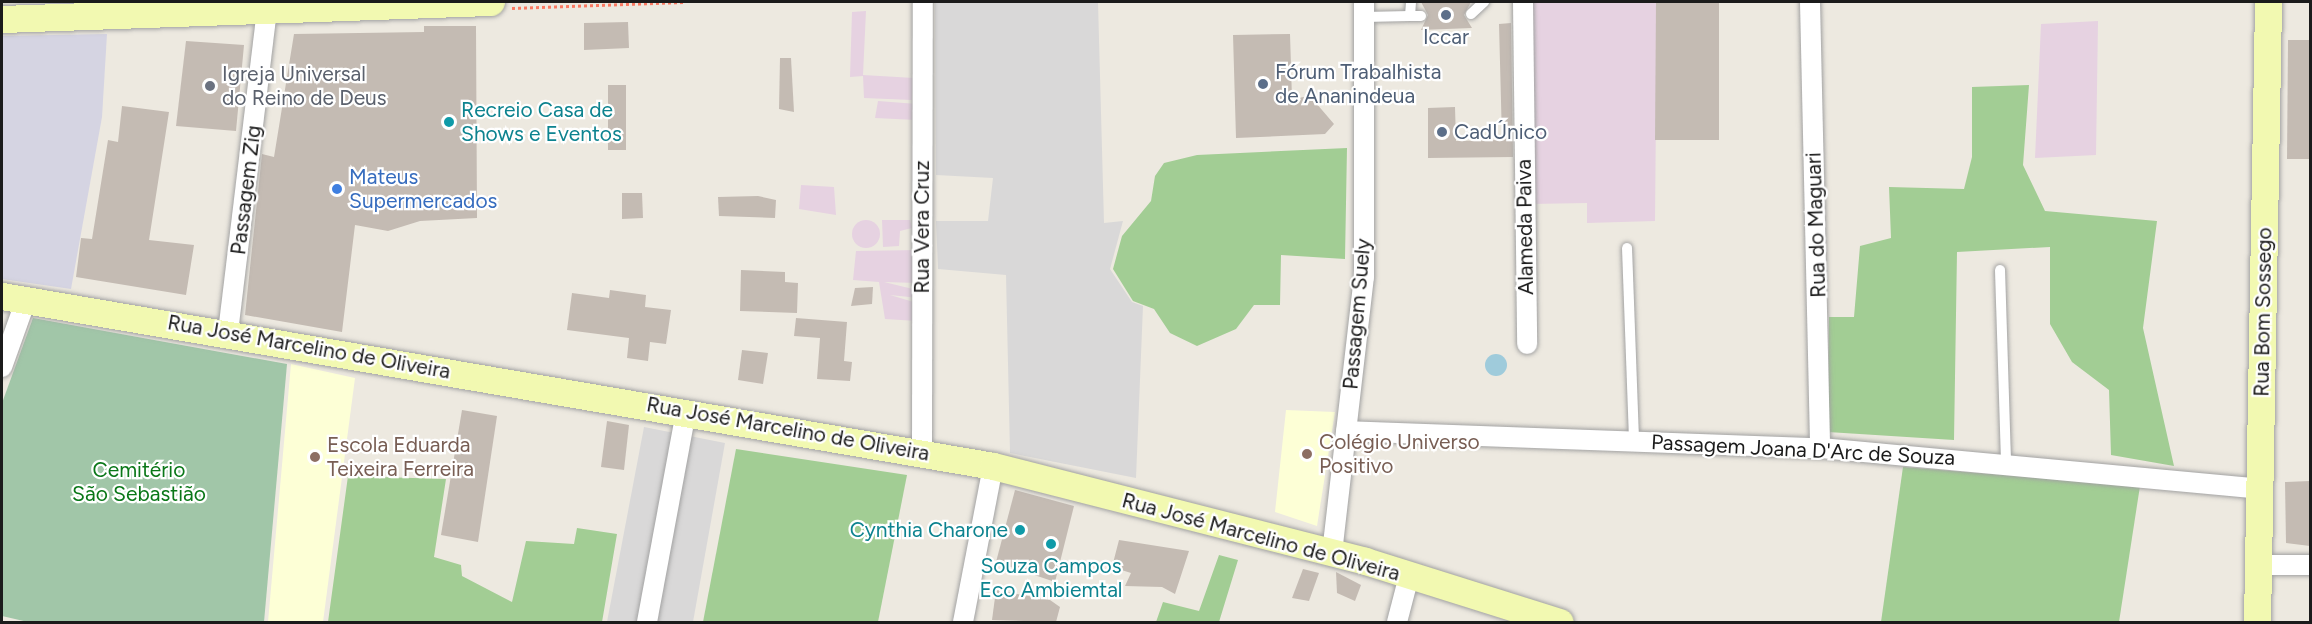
<!DOCTYPE html>
<meta charset="utf-8">
<style>
body{margin:0}
#map{position:relative;width:2312px;height:624px;overflow:hidden;background:#ede9e0;font-family:Figtree,sans-serif}
div>[style]{position:absolute}
[style*='--x']{left:calc(var(--x)*1px);top:calc(var(--y)*1px);width:calc(var(--w)*1px);rotate:calc(var(--a)*1deg)}
.residential>*{inset:0;background:#d9d8d8}
.industrial>*{inset:0;background:#e6d2e1}
.round{border-radius:50%}
.education>*{inset:0;background:#fdffd6}
.forest>*{inset:0;background:#a2cd94}
.cemetery>*{inset:0;background:#a1c6a8}
.plaza>*{inset:0;background:#d5d4e2}
.water>*{inset:0;background:#9fcbdb}
.building>*{inset:0;background:#c4bbb3}
.path>*{height:3px;margin-top:-1.5px;transform-origin:0;background:repeating-linear-gradient(90deg,#fa7a63 0 3px,transparent 0 6px)}
.roads{filter:drop-shadow(0 0 2px #a2a2a2) drop-shadow(0 0 2px #a2a2a2)}
.lane>*{height:10px;margin:-5px;padding:0 5px;transform-origin:5px;border-radius:5px;background:#fff}
.street>*{height:20px;margin:-10px;padding:0 10px;transform-origin:10px;border-radius:10px;background:#fff}
.secondary>*{height:27px;margin:-13.5px;padding:0 13.5px;transform-origin:13.5px;border-radius:13.5px;background:#f2f9b1}
.dots>*{width:16px;height:16px;translate:-50% -50%;box-sizing:border-box;border:3px solid #fff;border-radius:50%}
span{translate:-50% -50%;white-space:nowrap;text-align:center;line-height:1.15;-webkit-text-stroke:4.5px #fff;paint-order:stroke}
.service-label{font-size:21px;color:#4e5e75}
.left{translate:0 -50%;text-align:left}
.worship-label{font-size:21px;color:#5b616d}
.culture-label{font-size:21px;color:#0d838f}
.right{translate:-100% -50%;text-align:right}
.shop-label{font-size:21px;color:#366cbe}
.street-label{font-size:21px;color:#1b1b1b}
.education-label{font-size:21px;color:#785e54}
.park-label{font-size:21px;color:#0a7718}
.frame{position:absolute;inset:0;border:3px solid #1b1b1b;pointer-events:none}
</style>
<div id="map">
<div class="residential">
<div style="clip-path:polygon(935px 2px,1098px 2px,1104px 223px,1123px 221px,1110px 269px,1132px 302px,1143px 306px,1136px 478px,1010px 453px,1006px 275px,938px 269px,936px 221px,988px 221px,993px 178px,936px 175px)"></div>
<div style="clip-path:polygon(644px 427px,725px 443px,693px 622px,607px 622px)"></div>
</div>
<div class="industrial">
<div style="clip-path:polygon(1531px 2px,1657px 2px,1655px 221px,1587px 223px,1587px 203px,1531px 204px)"></div>
<div style="clip-path:polygon(866px 11px,863px 75px,914px 78px,912px 100px,864px 98px,863px 76px,850px 77px,852px 12px)"></div>
<div style="clip-path:polygon(2098px 21px,2096px 155px,2035px 158px,2041px 24px)"></div>
<div style="clip-path:polygon(878px 101px,917px 104px,916px 120px,875px 118px)"></div>
<div style="clip-path:polygon(801px 185px,834px 187px,836px 215px,799px 209px)"></div>
<div class="round" style="left:852px;top:220px;width:28px;height:28px"></div>
<div style="clip-path:polygon(882px 220px,910px 220px,912px 228px,900px 231px,899px 246px,883px 247px)"></div>
<div style="clip-path:polygon(919px 250px,917px 283px,884px 282px,921px 291px,919px 298px,890px 295px,917px 303px,917px 321px,885px 319px,879px 282px,853px 280px,856px 251px)"></div>
</div>
<div class="education">
<div style="clip-path:polygon(291px 364px,355px 378px,323px 622px,268px 622px)"></div>
<div style="clip-path:polygon(1286px 410px,1335px 412px,1317px 526px,1275px 512px)"></div>
</div>
<div class="forest">
<div style="clip-path:polygon(2029px 85px,2023px 165px,2045px 211px,2157px 221px,2143px 328px,2174px 466px,2111px 455px,2109px 390px,2072px 362px,2050px 324px,2050px 247px,1957px 252px,1954px 440px,1828px 432px,1829px 317px,1854px 317px,1860px 246px,1891px 238px,1889px 187px,1964px 189px,1972px 157px,1972px 87px)"></div>
<div style="clip-path:polygon(1347px 148px,1345px 259px,1281px 255px,1280px 305px,1254px 305px,1236px 329px,1197px 346px,1170px 333px,1154px 309px,1133px 301px,1113px 269px,1122px 236px,1151px 201px,1155px 176px,1164px 163px,1197px 155px)"></div>
<div style="clip-path:polygon(736px 449px,907px 475px,878px 622px,703px 622px)"></div>
<div style="clip-path:polygon(1903px 467px,2140px 486px,2119px 622px,1881px 622px)"></div>
<div style="clip-path:polygon(348px 476px,446px 479px,434px 557px,461px 565px,462px 576px,512px 602px,526px 541px,574px 544px,577px 528px,617px 534px,602px 622px,328px 622px)"></div>
<div style="clip-path:polygon(1219px 555px,1238px 560px,1219px 622px,1156px 622px,1163px 602px,1199px 611px)"></div>
</div>
<div class="cemetery">
<div style="clip-path:polygon(33px 318px,287px 364px,264px 622px,28px 622px,2px 616px,2px 403px)"></div>
</div>
<div class="plaza">
<div style="clip-path:polygon(107px 34px,102px 117px,71px 289px,2px 279px,2px 36px)"></div>
</div>
<div class="water">
<div class="round" style="left:1485px;top:354px;width:22px;height:22px"></div>
</div>
<div class="building">
<div style="clip-path:polygon(1421px 2px,1471px 2px,1464px 15px,1472px 28px,1421px 30px,1428px 15px)"></div>
<div style="clip-path:polygon(1656px 2px,1719px 2px,1719px 140px,1655px 140px)"></div>
<div style="clip-path:polygon(628px 22px,629px 48px,584px 50px,584px 23px)"></div>
<div style="clip-path:polygon(1511px 23px,1513px 157px,1428px 158px,1428px 108px,1455px 107px,1456px 141px,1502px 140px,1499px 24px)"></div>
<div style="clip-path:polygon(424px 26px,476px 26px,477px 218px,420px 221px,388px 231px,355px 225px,342px 332px,245px 315px,262px 154px,274px 157px,294px 34px,424px 32px)"></div>
<div style="clip-path:polygon(1290px 34px,1292px 99px,1310px 96px,1334px 124px,1325px 134px,1236px 138px,1233px 35px)"></div>
<div style="clip-path:polygon(2288px 40px,2310px 40px,2310px 159px,2287px 159px)"></div>
<div style="clip-path:polygon(186px 41px,244px 45px,236px 131px,176px 126px)"></div>
<div style="clip-path:polygon(780px 58px,791px 58px,794px 112px,779px 109px)"></div>
<div style="clip-path:polygon(608px 85px,626px 85px,626px 150px,608px 150px)"></div>
<div style="clip-path:polygon(122px 106px,169px 112px,149px 240px,194px 245px,186px 295px,76px 277px,81px 238px,92px 239px,108px 140px,118px 142px)"></div>
<div style="clip-path:polygon(622px 193px,642px 193px,643px 218px,622px 219px)"></div>
<div style="clip-path:polygon(758px 196px,776px 200px,775px 218px,719px 216px,718px 197px)"></div>
<div style="clip-path:polygon(741px 270px,785px 272px,785px 282px,798px 283px,797px 313px,740px 311px)"></div>
<div style="clip-path:polygon(873px 287px,872px 304px,851px 306px,855px 288px)"></div>
<div style="clip-path:polygon(610px 290px,646px 295px,645px 307px,671px 310px,666px 344px,650px 342px,648px 361px,627px 358px,629px 338px,567px 330px,572px 293px,609px 298px)"></div>
<div style="clip-path:polygon(796px 318px,847px 322px,844px 361px,852px 362px,850px 381px,817px 379px,820px 338px,794px 336px)"></div>
<div style="clip-path:polygon(742px 350px,768px 353px,763px 384px,738px 380px)"></div>
<div style="clip-path:polygon(462px 410px,497px 416px,478px 542px,441px 535px)"></div>
<div style="clip-path:polygon(607px 421px,629px 425px,624px 470px,601px 467px)"></div>
<div style="clip-path:polygon(2310px 481px,2310px 546px,2286px 543px,2285px 482px)"></div>
<div style="clip-path:polygon(1015px 490px,1074px 506px,1055px 582px,996px 562px)"></div>
<div style="clip-path:polygon(1119px 540px,1189px 551px,1175px 594px,1162px 587px,1125px 586px,1131px 573px,1112px 567px)"></div>
<div style="clip-path:polygon(1303px 569px,1319px 573px,1309px 601px,1292px 598px)"></div>
<div style="clip-path:polygon(1336px 572px,1361px 585px,1355px 601px,1337px 593px)"></div>
<div style="clip-path:polygon(996px 590px,1050px 600px,1060px 607px,1056px 622px,992px 620px)"></div>
</div>
<div class="path">
<div style="--x:512;--y:8;--w:172;--a:-2"></div>
</div>
<div class="roads">
<div class="lane">
<div style="--x:1411;--y:2;--w:14;--a:94"></div>
<div style="--x:1410;--y:16;--w:11;--a:0"></div>
<div style="--x:1471;--y:14;--w:18;--a:-43"></div>
<div style="--x:1364;--y:17;--w:46;--a:-1.2"></div>
<div style="--x:1627;--y:248;--w:192;--a:87.9"></div>
<div style="--x:2000;--y:270;--w:194;--a:88.2"></div>
</div>
<div class="street">
<div style="--x:1523;--y:2;--w:342;--a:89.3"></div>
<div style="--x:1810;--y:2;--w:446;--a:88.7"></div>
<div style="--x:228;--y:332;--w:322;--a:-83.1"></div>
<div style="--x:2;--y:367;--w:71;--a:-70.3"></div>
<div style="--x:1346;--y:431;--w:474;--a:2.1"></div>
<div style="--x:1820;--y:448;--w:440;--a:5.3"></div>
<div style="--x:922;--y:453;--w:451;--a:-89.9"></div>
<div style="--x:1332;--y:553;--w:278;--a:-83.4"></div>
<div style="--x:1364;--y:277;--w:275;--a:-90"></div>
<div style="--x:2257;--y:565;--w:53;--a:0"></div>
<div style="--x:647;--y:622;--w:214;--a:-79.5"></div>
<div style="--x:963;--y:622;--w:159;--a:-79.1"></div>
<div style="--x:1397;--y:622;--w:48;--a:-75.4"></div>
</div>
<div class="secondary">
<div style="--x:2;--y:19;--w:489;--a:-2"></div>
<div style="--x:2;--y:296;--w:1005;--a:9.73"></div>
<div style="--x:993;--y:466;--w:384;--a:14.3"></div>
<div style="--x:1365;--y:561;--w:204;--a:17.4"></div>
<div style="--x:2257;--y:622;--w:620;--a:-88.98"></div>
</div>
</div>
<div class="dots">
<div style="left:1446px;top:15px;background:#5c6f8a"></div>
<div style="left:1263px;top:84px;background:#5c6f8a"></div>
<div style="left:210px;top:86px;background:#6b7280"></div>
<div style="left:449px;top:122px;background:#0f9aa8"></div>
<div style="left:1442px;top:132px;background:#5c6f8a"></div>
<div style="left:337px;top:189px;background:#3f7fe0"></div>
<div style="left:1307px;top:454px;background:#8d6e63"></div>
<div style="left:315px;top:457px;background:#8d6e63"></div>
<div style="left:1020px;top:530px;background:#0f9aa8"></div>
<div style="left:1051px;top:544px;background:#0f9aa8"></div>
</div>
<div class="service-label">
<span style="left:1446px;top:37px">Iccar</span>
<span class="left" style="left:1275px;top:84px">Fórum Trabalhista<br>de Ananindeua</span>
<span class="left" style="left:1454px;top:132px">CadÚnico</span>
</div>
<div class="worship-label">
<span class="left" style="left:222px;top:86px">Igreja Universal<br>do Reino de Deus</span>
</div>
<div class="culture-label">
<span class="left" style="left:461px;top:122px">Recreio Casa de<br>Shows e Eventos</span>
<span class="right" style="left:1008px;top:530px">Cynthia Charone</span>
<span style="left:1051px;top:578px">Souza Campos<br>Eco Ambiemtal</span>
</div>
<div class="shop-label">
<span class="left" style="left:349px;top:189px">Mateus<br>Supermercados</span>
</div>
<div class="street-label">
<span style="left:246px;top:190px;rotate:-83deg">Passagem Zig</span>
<span style="left:1816px;top:225px;rotate:-92deg">Rua do Maguari</span>
<span style="left:922px;top:227px;rotate:-90deg">Rua Vera Cruz</span>
<span style="left:1525px;top:227px;rotate:-91deg">Alameda Paiva</span>
<span style="left:2263px;top:312px;rotate:-89deg">Rua Bom Sossego</span>
<span style="left:1357px;top:314px;rotate:-85deg">Passagem Suely</span>
<span style="left:309px;top:347px;rotate:10deg">Rua José Marcelino de Oliveira</span>
<span style="left:788px;top:429px;rotate:10deg">Rua José Marcelino de Oliveira</span>
<span style="left:1803px;top:450px;rotate:3deg">Passagem Joana D'Arc de Souza</span>
<span style="left:1261px;top:537px;rotate:15deg">Rua José Marcelino de Oliveira</span>
</div>
<div class="education-label">
<span class="left" style="left:1319px;top:454px">Colégio Universo<br>Positivo</span>
<span class="left" style="left:327px;top:457px">Escola Eduarda<br>Teixeira Ferreira</span>
</div>
<div class="park-label">
<span style="left:139px;top:482px">Cemitério<br>São Sebastião</span>
</div>
<div class="frame"></div>
</div>
